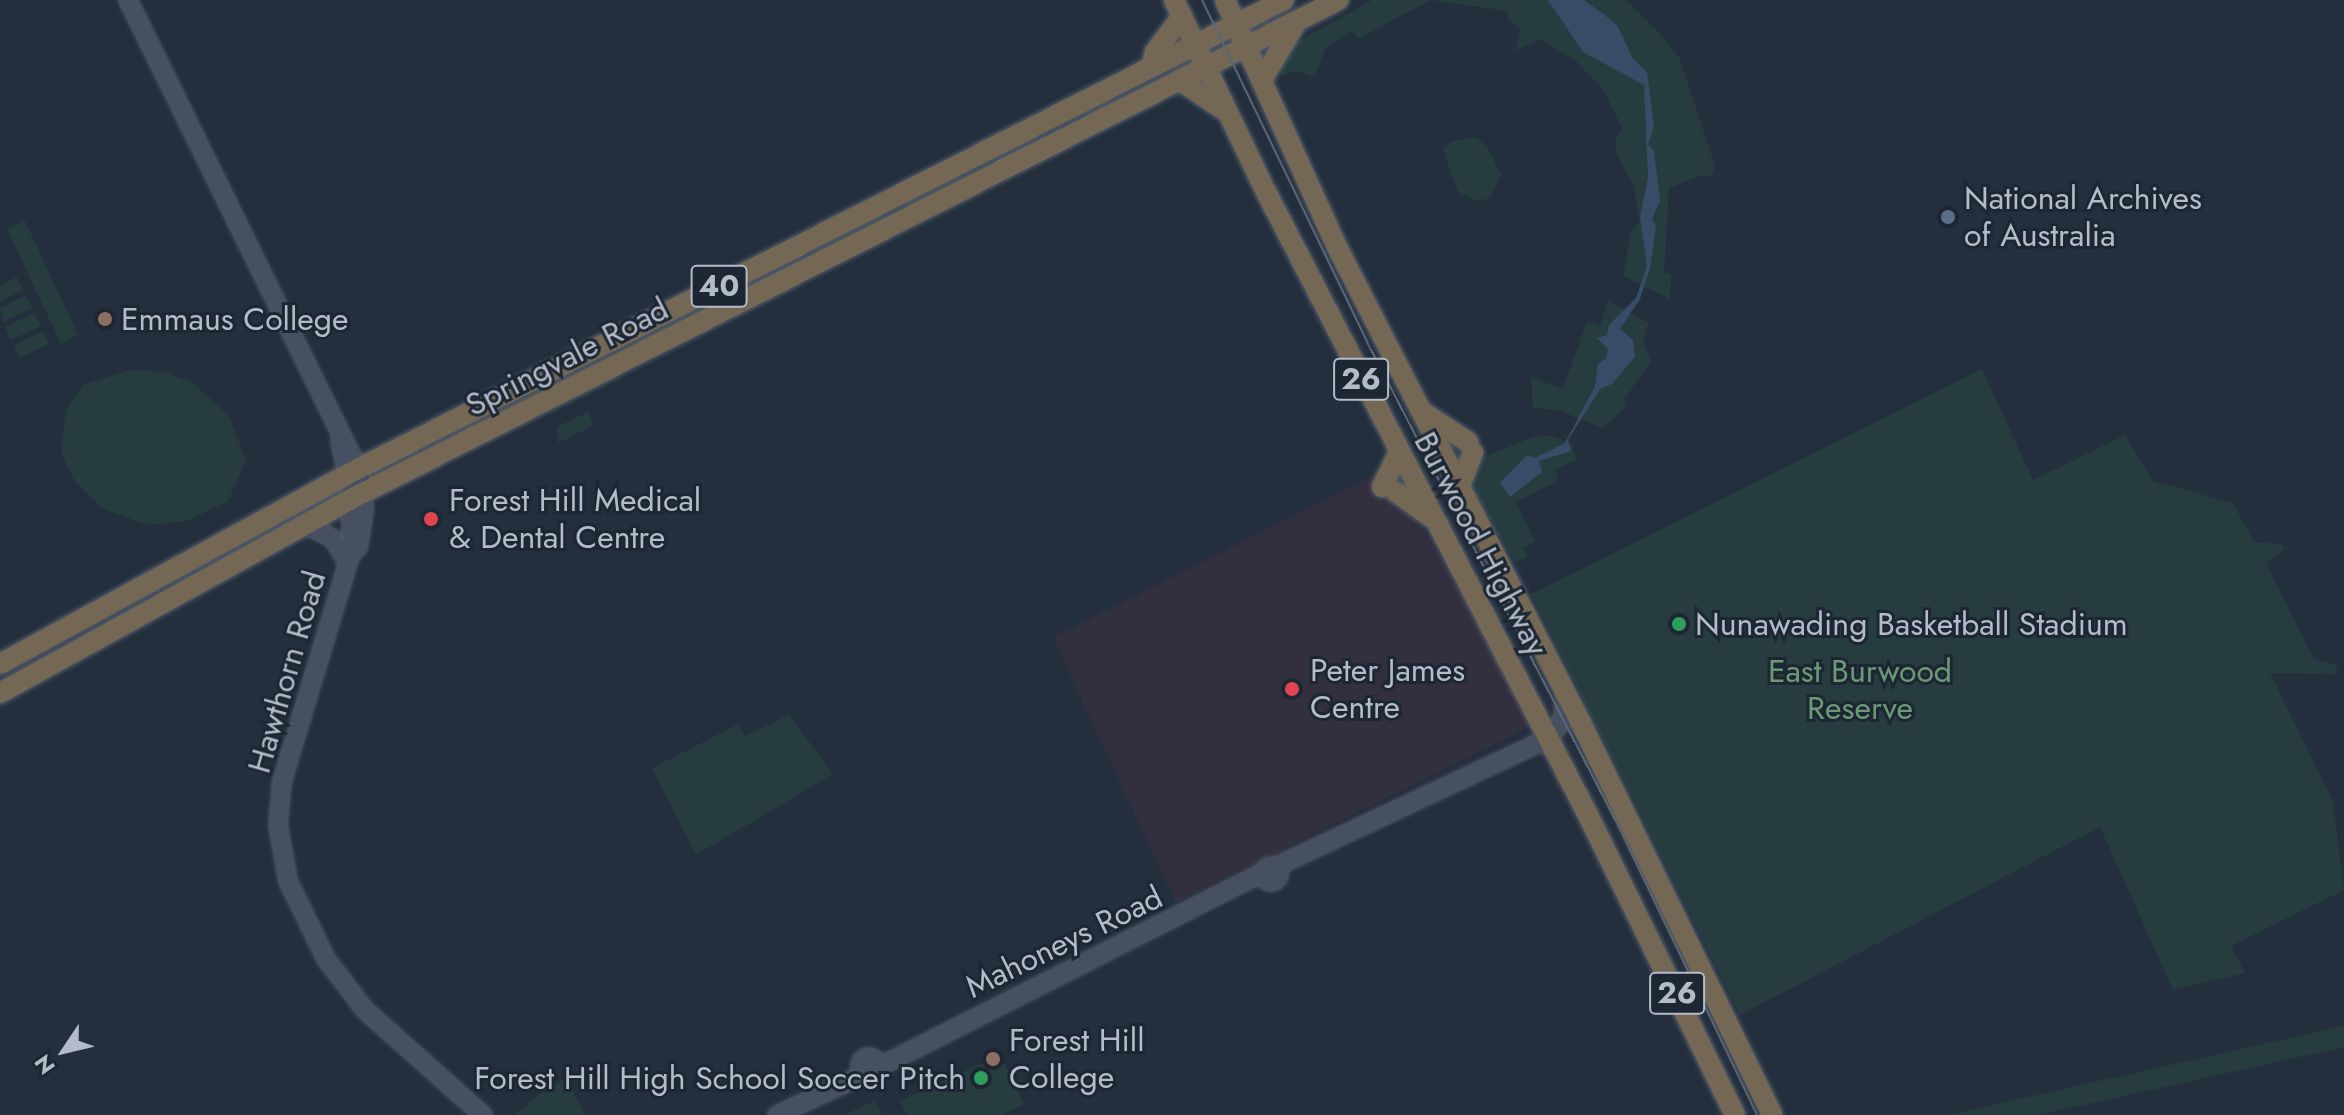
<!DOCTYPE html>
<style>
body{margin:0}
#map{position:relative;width:2344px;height:1115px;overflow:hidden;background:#242f3e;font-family:Jost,sans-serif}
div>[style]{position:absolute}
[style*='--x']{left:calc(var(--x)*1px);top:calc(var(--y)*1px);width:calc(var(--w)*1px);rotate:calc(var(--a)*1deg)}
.medical>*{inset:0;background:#32303f}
.green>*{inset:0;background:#263c3f}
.water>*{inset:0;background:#394c67}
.roads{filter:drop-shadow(0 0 2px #565f6c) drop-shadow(0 0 2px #565f6c)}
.secondary>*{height:16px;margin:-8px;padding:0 8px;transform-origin:8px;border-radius:8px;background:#465061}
.secondary>.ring{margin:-8px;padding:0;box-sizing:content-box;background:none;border:16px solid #465061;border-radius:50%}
.highway>*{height:20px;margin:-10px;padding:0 10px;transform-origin:10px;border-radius:10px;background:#746855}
.tram>*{height:2px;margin:-1px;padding:0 1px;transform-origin:1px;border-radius:1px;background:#5a6575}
.dots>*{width:22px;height:22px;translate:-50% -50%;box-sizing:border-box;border:4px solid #1d2633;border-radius:50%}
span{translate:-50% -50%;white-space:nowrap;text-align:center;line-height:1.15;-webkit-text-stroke:6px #1d2633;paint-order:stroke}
.shield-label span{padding:2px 6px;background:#1d2633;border:2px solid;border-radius:6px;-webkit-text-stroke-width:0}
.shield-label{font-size:30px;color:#b4bcc9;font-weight:700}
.poi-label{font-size:32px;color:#b4bcc9}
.left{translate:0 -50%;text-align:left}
.right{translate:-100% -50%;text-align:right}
.street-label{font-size:32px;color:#b4bcc9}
.park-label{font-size:32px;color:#6b9a76}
.north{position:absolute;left:24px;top:1011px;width:80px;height:80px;-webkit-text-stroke:6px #1d2633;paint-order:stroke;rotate:235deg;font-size:22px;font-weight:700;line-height:32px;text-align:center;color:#b4bcc9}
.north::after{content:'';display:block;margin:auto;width:28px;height:36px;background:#b4bcc9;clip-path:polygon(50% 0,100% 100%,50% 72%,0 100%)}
</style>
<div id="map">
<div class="medical">
<div style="clip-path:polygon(1386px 469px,1454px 580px,1529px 721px,1527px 728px,1176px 903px,1053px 638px)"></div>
</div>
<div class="green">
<div style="clip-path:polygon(1372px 0,1626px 0,1659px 33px,1679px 57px,1715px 166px,1711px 177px,1702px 175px,1669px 188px,1664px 273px,1671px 274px,1670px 299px,1623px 276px,1631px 232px,1640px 221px,1633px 184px,1617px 155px,1615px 141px,1622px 128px,1603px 89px,1575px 60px,1540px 39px,1515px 51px,1521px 29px,1508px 19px,1507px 11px,1431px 0,1359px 38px,1352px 31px,1326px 48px,1315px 77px,1295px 71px,1283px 76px,1276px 68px,1292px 45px)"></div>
<div style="clip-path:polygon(1476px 137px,1488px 148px,1501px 175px,1490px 198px,1478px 201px,1458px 192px,1444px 153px,1444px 147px,1454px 141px)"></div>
<div style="clip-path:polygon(25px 221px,78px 335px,61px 344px,7px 229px)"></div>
<div style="clip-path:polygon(17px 277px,23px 290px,0 301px,0 285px)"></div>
<div style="clip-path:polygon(26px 295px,32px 308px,3px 322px,0 308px)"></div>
<div style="clip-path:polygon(1608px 301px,1649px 323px,1643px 341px,1651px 361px,1623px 401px,1627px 405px,1603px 428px,1558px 410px,1533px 408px,1531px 378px,1563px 388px,1587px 322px,1600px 326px)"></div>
<div style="clip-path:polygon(34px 313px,41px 326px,11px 340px,5px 327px)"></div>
<div style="clip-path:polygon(43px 331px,49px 344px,20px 358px,14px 345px)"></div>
<div style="clip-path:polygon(1982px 369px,2033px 480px,2125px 435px,2153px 481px,2233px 503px,2254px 542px,2281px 544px,2285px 549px,2266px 563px,2314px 659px,2338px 665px,2334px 674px,2270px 673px,2333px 801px,2344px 890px,2231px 946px,2245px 973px,2173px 990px,2100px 827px,1740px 1015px,1531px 594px)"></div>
<div style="clip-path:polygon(131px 370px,163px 372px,192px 382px,229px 416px,246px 460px,228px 501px,187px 521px,148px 525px,103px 509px,75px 482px,61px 453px,66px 409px,84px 384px)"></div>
<div style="clip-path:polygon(588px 412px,594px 425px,558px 443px,557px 427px)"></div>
<div style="clip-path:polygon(1553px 436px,1571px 443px,1577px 459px,1555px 470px,1558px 479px,1553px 483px,1516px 502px,1535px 541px,1523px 548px,1528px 557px,1515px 562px,1472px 488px,1472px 477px,1484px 457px,1533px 437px)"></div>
<div style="clip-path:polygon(789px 715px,833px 774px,696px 855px,652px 768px,739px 724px,745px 736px)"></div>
<div style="clip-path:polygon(1659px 928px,1684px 984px,1713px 1044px,1678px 979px)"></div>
<div style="clip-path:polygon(2344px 1026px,2344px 1047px,2039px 1115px,1948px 1115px)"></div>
<div style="clip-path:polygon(1000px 1055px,1024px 1104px,1002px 1115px,907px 1115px,900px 1101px)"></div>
<div style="clip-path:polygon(566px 1078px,585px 1115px,515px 1115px,544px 1090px)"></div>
<div style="clip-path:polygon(875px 1101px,882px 1115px,844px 1115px)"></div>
</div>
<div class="water">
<div style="clip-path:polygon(1548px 0,1584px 0,1602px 13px,1617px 25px,1633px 59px,1647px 72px,1654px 127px,1648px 144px,1654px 151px,1660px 201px,1652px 219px,1656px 226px,1650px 268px,1640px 299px,1620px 329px,1633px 340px,1635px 357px,1612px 384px,1600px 389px,1568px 440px,1571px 451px,1539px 461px,1542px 472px,1510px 497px,1500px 483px,1527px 455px,1535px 458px,1565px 443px,1595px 386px,1598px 364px,1606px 358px,1608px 349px,1597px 338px,1607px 335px,1609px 325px,1636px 298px,1647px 266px,1640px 217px,1648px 178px,1644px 85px,1583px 52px)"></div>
</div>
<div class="roads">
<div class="secondary">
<div style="--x:128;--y:0;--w:529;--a:63.87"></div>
<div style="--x:361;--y:475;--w:36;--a:85"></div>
<div style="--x:364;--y:511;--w:37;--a:99"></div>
<div style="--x:358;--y:548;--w:9;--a:144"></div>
<div style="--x:351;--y:553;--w:238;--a:106.8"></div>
<div style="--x:282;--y:781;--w:44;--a:95.2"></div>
<div style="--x:278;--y:825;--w:57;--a:79.9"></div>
<div style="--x:288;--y:881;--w:87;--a:64"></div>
<div style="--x:326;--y:959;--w:64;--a:52.6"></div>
<div style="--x:365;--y:1010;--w:158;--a:41.7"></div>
<div style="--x:340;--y:441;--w:52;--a:77.8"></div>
<div style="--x:351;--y:492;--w:61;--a:90"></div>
<div style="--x:304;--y:524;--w:33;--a:27"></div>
<div style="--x:333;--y:539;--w:26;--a:58"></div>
<div class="ring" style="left:1263px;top:866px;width:0;height:0"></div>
<div style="--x:1275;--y:867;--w:303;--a:-25.2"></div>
<div style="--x:1549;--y:738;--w:23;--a:-52"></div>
<div style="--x:1563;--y:720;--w:28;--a:-86"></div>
<div class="ring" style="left:860px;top:1057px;width:2px;height:2px"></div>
<div style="--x:877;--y:1068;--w:433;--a:-26.9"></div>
<div style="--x:777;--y:1115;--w:97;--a:-25"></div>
</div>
<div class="highway">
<div style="--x:1174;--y:0;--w:204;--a:64.4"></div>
<div style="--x:1262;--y:184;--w:710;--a:62.68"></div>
<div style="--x:1588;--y:815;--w:334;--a:63.9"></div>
<div style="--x:1225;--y:0;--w:271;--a:65.6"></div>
<div style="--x:1337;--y:247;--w:535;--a:62.86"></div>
<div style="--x:1581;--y:723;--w:436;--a:64"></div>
<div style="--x:1152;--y:66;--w:14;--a:-78"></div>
<div style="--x:1155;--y:52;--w:45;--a:-53.1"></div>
<div style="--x:1179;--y:80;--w:58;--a:33.7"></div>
<div style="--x:1262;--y:80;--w:66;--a:-59.2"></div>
<div style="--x:1424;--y:413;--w:53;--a:33.4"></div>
<div style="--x:1460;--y:485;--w:35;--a:-68"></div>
<div style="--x:1382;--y:487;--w:39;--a:-64"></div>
<div style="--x:1396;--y:492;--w:49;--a:35.9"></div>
<div style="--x:0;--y:664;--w:396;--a:-28.6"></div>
<div style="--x:348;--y:474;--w:1049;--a:-26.86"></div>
<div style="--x:0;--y:693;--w:414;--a:-28.9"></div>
<div style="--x:363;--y:493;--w:1093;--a:-26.82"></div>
</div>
</div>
<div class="tram">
<div style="--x:1202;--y:0;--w:380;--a:64.2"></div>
<div style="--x:1367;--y:342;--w:547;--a:62.54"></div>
<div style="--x:1619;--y:827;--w:319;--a:64.4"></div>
</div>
<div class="dots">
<div style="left:1948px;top:217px;background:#5c6f8a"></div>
<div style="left:105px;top:319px;background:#8d6e63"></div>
<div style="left:431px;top:519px;background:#e0444e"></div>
<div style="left:1679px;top:624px;background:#2e9e5b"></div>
<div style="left:1292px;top:689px;background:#e0444e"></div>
<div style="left:993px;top:1059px;background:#8d6e63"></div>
<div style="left:981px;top:1078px;background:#2e9e5b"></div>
</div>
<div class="shield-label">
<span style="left:719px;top:286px">40</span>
<span style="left:1361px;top:379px">26</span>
<span style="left:1677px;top:993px">26</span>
</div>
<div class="poi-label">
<span class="left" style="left:1964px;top:217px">National Archives<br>of Australia</span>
<span class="left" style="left:121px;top:319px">Emmaus College</span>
<span class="left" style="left:449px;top:519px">Forest Hill Medical<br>&amp; Dental Centre</span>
<span class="left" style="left:1695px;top:624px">Nunawading Basketball Stadium</span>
<span class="left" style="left:1310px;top:689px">Peter James<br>Centre</span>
<span class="left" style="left:1009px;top:1059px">Forest Hill<br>College</span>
<span class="right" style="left:965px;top:1078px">Forest Hill High School Soccer Pitch</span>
</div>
<div class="street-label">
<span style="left:567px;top:357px;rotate:-27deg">Springvale Road</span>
<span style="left:1481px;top:544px;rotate:62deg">Burwood Highway</span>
<span style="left:287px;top:672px;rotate:-74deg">Hawthorn Road</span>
<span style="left:1064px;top:942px;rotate:-26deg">Mahoneys Road</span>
</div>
<div class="park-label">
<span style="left:1860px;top:690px">East Burwood<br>Reserve</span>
</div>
<div class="north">N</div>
</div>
